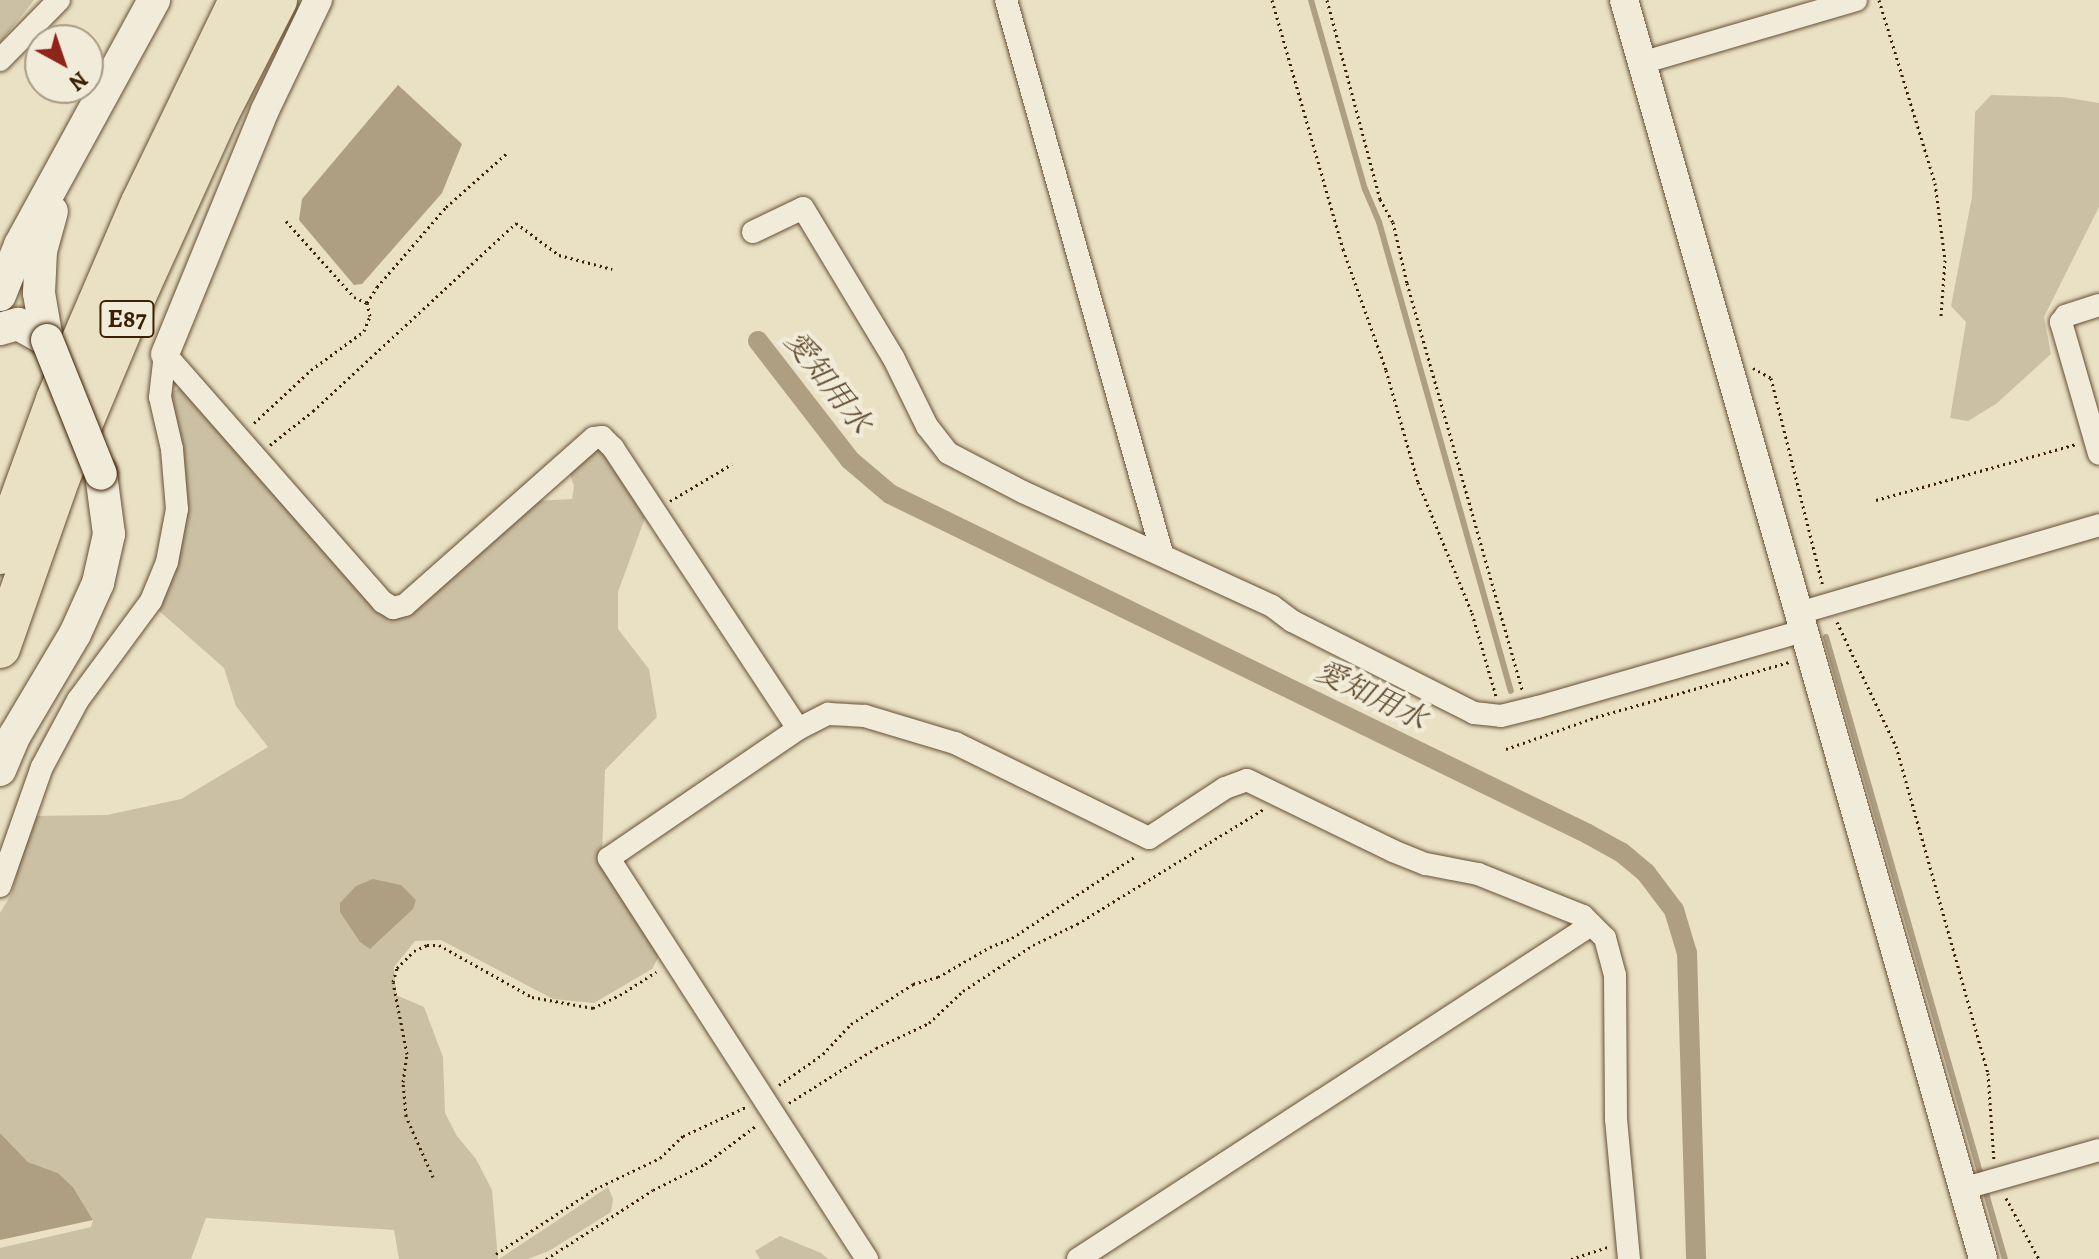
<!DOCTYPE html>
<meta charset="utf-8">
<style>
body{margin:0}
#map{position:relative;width:2099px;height:1259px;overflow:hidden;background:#eae1c5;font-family:Alegreya,"Noto Serif JP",serif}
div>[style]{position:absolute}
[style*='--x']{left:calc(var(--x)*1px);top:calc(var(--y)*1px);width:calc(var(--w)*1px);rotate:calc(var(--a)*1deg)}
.green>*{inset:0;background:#ccc0a4}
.water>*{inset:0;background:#ae9f83}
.stream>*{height:6px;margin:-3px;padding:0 3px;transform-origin:3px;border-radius:3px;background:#ae9f83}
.canal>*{height:20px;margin:-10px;padding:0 10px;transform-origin:10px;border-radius:10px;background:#ae9f83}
.path>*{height:3px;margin-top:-1.5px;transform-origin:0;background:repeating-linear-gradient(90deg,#3b2004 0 2px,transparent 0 6px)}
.roads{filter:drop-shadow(0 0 2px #675034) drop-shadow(0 0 2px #675034)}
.minor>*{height:22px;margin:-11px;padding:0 11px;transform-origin:11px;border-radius:11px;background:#f1ecd9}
.tertiary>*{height:28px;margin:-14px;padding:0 14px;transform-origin:14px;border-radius:14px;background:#f1ecd9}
.secondary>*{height:32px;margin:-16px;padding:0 16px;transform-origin:16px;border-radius:16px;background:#f1ecd9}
.motorway>*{height:40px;margin:-20px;padding:0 20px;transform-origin:20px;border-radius:20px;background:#eae1c5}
.bridges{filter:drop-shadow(0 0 2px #3b2004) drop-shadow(0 0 2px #3b2004)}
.secondary-bridge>*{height:32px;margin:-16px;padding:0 16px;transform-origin:16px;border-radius:16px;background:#f1ecd9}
span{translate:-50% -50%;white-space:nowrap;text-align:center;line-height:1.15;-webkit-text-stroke:8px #f1ecd9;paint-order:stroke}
.shield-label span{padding:2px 6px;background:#f1ecd9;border:2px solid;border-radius:6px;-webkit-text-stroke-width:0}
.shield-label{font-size:26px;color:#3b2004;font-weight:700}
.water-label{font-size:30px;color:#634c30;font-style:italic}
.north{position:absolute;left:24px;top:24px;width:80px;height:80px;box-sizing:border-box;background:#f1ecd9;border:2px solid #a89a84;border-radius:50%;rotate:140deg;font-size:22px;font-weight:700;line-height:32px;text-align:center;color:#3b2004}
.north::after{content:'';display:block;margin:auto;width:28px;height:36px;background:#8f2418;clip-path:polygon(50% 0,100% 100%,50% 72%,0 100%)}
</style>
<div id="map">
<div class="green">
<div style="clip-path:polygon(0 0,34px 0,0 43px)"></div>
<div style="clip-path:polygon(1991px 95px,2063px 97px,2099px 103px,2099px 207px,2044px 317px,2051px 354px,1996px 404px,1968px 421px,1950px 418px,1966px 322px,1951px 306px,1972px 197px,1975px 112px)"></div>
<div style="clip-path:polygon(185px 385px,381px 608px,534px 501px,572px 499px,574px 486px,568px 469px,598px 443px,615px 462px,645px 518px,618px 592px,618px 629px,649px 669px,657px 717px,605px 770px,602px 856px,659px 956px,652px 969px,594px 1003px,553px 999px,441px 940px,415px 941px,394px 967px,396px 995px,424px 1007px,443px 1057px,445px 1113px,457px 1136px,476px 1159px,492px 1190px,498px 1259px,399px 1259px,394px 1230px,206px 1218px,191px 1259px,0 1259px,0 1248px,91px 1227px,93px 1220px,73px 1187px,58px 1173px,28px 1162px,0 1133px,0 913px,12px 893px,31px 816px,107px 815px,181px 799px,268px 747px,236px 706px,224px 668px,157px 609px,176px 564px,168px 394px)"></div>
<div style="clip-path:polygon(608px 1187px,613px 1199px,611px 1212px,549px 1251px,528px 1259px,499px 1259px)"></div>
<div style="clip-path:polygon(780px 1236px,821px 1253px,828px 1259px,760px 1259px,755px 1251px)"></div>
</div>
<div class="water">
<div style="clip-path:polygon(398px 85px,462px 144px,442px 193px,362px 284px,354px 285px,299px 220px,302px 199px)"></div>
<div style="clip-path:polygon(373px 879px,401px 885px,416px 900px,413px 909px,370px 949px,360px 942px,340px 912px,340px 903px,356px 886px)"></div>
<div style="clip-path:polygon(0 1133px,28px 1162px,58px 1173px,73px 1187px,93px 1220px,0 1240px)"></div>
</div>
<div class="stream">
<div style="--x:1311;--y:0;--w:197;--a:74.1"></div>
<div style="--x:1365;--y:189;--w:36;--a:67"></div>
<div style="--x:1379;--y:222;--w:487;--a:74.3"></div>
<div style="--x:1826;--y:637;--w:647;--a:73.95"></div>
</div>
<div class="canal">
<div style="--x:758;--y:341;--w:150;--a:52.3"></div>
<div style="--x:850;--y:460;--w:52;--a:40.4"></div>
<div style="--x:890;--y:494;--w:776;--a:25.97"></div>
<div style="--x:1588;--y:834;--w:38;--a:29"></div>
<div style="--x:1621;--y:852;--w:33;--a:40"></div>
<div style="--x:1646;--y:873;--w:46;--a:52.9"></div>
<div style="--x:1674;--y:910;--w:45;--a:73.2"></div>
<div style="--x:1687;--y:953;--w:306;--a:88.3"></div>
</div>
<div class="path">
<div style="--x:1272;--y:0;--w:259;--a:74.1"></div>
<div style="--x:1343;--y:249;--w:128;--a:70.4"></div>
<div style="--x:1386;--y:370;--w:116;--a:74.1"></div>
<div style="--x:1418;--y:482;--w:142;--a:67.6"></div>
<div style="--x:1472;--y:613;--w:86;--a:73.9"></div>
<div style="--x:1327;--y:0;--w:206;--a:75.1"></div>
<div style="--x:1380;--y:199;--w:26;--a:61"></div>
<div style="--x:1393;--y:222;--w:63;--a:77.1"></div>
<div style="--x:1407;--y:283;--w:425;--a:74.2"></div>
<div style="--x:1879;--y:0;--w:191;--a:73"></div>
<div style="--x:1935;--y:183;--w:78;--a:82.6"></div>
<div style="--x:1945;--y:260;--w:56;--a:94.1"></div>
<div style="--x:286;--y:221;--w:102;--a:48.2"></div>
<div style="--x:354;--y:297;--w:14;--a:25"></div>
<div style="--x:1753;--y:368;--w:21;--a:29"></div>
<div style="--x:1771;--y:378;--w:215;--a:76"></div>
<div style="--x:254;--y:423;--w:78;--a:-42.9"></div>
<div style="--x:311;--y:370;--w:66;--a:-36.3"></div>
<div style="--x:364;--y:331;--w:16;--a:-68"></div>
<div style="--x:370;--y:316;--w:13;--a:-103"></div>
<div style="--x:367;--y:303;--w:19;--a:-58"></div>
<div style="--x:377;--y:287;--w:106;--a:-49.2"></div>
<div style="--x:446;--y:207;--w:81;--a:-41.5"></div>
<div style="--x:270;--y:445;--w:55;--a:-38.3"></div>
<div style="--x:313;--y:411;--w:277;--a:-42.8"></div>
<div style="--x:516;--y:223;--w:54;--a:36.7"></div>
<div style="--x:559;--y:255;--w:55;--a:14.8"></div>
<div style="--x:1876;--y:500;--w:208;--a:-15.6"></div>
<div style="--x:670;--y:501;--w:72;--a:-30.8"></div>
<div style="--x:1837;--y:622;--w:137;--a:64.6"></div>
<div style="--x:1896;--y:746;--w:340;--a:74.3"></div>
<div style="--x:1988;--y:1073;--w:88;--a:86.1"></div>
<div style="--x:1506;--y:749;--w:96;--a:-19.6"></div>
<div style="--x:1596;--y:717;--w:201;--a:-15.9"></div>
<div style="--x:779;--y:1085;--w:54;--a:-35.2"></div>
<div style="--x:823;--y:1054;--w:41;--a:-47"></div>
<div style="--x:851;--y:1024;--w:74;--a:-32.8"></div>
<div style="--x:913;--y:984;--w:26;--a:-16"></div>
<div style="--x:938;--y:977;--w:60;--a:-30"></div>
<div style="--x:990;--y:947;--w:24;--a:-22"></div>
<div style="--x:1012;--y:938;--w:149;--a:-33.5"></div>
<div style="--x:789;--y:1103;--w:103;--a:-32.3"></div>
<div style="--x:876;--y:1048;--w:59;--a:-25.3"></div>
<div style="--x:929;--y:1023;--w:47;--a:-43.3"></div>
<div style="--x:963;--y:991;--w:84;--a:-33.3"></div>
<div style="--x:1033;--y:945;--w:49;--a:-25.5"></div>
<div style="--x:1077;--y:924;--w:220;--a:-31.6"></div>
<div style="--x:433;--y:1177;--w:67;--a:-113.9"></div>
<div style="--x:406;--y:1116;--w:34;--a:-95"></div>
<div style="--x:403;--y:1082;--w:28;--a:-82"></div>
<div style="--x:407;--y:1054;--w:73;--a:-101"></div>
<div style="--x:393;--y:982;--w:15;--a:-74"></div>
<div style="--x:397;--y:968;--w:24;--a:-45"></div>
<div style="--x:414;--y:951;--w:14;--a:-25"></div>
<div style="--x:427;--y:945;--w:12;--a:0"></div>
<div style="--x:439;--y:945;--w:107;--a:29.2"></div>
<div style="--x:532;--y:997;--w:62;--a:10.2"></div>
<div style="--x:593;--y:1008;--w:30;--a:-26"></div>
<div style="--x:620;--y:995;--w:43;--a:-32.6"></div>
<div style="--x:2006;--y:1198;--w:69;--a:61.6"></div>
<div style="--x:496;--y:1254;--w:118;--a:-33.3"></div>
<div style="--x:595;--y:1189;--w:72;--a:-25.5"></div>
<div style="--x:660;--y:1158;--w:32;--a:-44"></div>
<div style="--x:683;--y:1136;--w:69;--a:-24.7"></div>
<div style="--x:546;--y:1259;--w:127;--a:-32.8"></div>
<div style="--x:653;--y:1190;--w:58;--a:-26.6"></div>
<div style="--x:705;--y:1164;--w:65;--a:-36.9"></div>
<div style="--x:1571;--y:1259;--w:40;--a:-18"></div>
</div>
<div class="roads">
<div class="minor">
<div style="--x:1006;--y:0;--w:575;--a:74.25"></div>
<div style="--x:0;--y:60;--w:84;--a:-45.5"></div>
<div style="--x:1641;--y:63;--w:224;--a:-16.3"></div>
<div style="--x:753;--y:232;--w:55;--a:-25.6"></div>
<div style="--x:803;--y:208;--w:176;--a:58.9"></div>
<div style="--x:894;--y:359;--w:75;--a:63.8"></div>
<div style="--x:927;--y:426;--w:34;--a:52"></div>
<div style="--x:948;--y:453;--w:85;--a:27.5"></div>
<div style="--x:1023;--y:492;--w:274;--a:24.6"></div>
<div style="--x:1272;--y:606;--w:25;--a:37"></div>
<div style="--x:1292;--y:621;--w:204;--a:26.8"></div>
<div style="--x:1474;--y:713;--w:27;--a:6"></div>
<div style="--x:1501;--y:716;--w:38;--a:-14"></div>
<div style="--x:1538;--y:707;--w:276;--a:-16"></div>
<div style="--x:2099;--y:305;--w:35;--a:162"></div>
<div style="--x:2066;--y:316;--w:8;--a:130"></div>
<div style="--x:2061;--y:322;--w:137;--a:73.9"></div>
<div style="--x:165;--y:354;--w:330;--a:48.7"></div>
<div style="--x:383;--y:602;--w:12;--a:31"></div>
<div style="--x:393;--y:608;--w:12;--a:-14"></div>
<div style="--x:405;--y:605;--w:252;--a:-41.5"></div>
<div style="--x:594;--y:438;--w:8;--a:-7"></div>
<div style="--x:602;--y:437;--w:16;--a:45"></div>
<div style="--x:613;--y:448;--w:336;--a:56.6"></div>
<div style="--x:1799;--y:613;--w:313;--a:-16.3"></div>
<div style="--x:0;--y:886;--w:126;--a:-70.6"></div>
<div style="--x:42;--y:767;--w:76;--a:-61.8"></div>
<div style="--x:78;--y:700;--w:123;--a:-53.6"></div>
<div style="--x:151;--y:601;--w:42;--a:-67.7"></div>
<div style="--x:167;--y:562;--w:54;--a:-79.3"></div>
<div style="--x:177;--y:509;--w:60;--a:-94.8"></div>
<div style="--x:172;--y:449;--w:53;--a:-103"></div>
<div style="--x:160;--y:397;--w:43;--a:-83.4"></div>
<div style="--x:1962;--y:1189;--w:142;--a:-15.9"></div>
<div style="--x:867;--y:1259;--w:477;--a:-122.8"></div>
<div style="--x:609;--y:858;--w:229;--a:-34.3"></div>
<div style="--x:798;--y:729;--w:34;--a:-27"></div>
<div style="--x:828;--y:714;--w:37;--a:3"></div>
<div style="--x:865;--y:716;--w:94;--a:16.7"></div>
<div style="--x:955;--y:743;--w:216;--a:26.1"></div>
<div style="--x:1149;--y:838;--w:91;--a:-33.3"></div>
<div style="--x:1225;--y:788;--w:23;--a:-20"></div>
<div style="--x:1247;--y:780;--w:162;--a:25.9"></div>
<div style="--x:1393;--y:851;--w:35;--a:22"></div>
<div style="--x:1426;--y:864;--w:53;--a:10.9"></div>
<div style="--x:1478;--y:874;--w:113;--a:21.8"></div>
<div style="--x:1583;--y:916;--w:31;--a:45"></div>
<div style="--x:1605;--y:938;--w:38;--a:75"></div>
<div style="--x:1615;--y:975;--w:144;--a:89.6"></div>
<div style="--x:1616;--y:1119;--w:141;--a:84.7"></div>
<div style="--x:1078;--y:1259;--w:612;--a:-33.07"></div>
</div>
<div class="tertiary">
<div style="--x:1624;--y:0;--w:1309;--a:74.08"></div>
<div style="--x:165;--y:354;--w:264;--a:-67.7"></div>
<div style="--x:265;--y:110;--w:122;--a:-64.3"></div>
</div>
<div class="secondary">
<div style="--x:0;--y:295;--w:54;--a:-68.2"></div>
<div style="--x:20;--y:245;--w:279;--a:-61.3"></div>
<div style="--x:0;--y:329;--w:19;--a:-16"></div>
<div style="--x:18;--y:324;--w:33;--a:29"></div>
<div style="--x:47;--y:340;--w:48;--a:-99.7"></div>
<div style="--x:39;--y:293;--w:42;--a:-87.3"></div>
<div style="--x:41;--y:251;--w:41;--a:-74.6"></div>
<div style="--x:0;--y:770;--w:38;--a:-67"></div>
<div style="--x:15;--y:735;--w:117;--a:-59.3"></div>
<div style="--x:75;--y:634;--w:56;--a:-65.7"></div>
<div style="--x:98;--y:583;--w:50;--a:-77.3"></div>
<div style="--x:109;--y:534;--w:61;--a:-97.6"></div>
</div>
<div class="motorway">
<div style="--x:0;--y:554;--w:164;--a:-70"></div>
<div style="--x:56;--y:400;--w:215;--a:-66.7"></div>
<div style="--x:141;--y:203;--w:225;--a:-64.2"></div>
<div style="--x:0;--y:648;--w:183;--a:-70.6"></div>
<div style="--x:61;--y:475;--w:206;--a:-67.2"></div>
<div style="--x:141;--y:285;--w:189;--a:-65.6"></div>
<div style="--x:219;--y:113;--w:127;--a:-62.8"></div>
</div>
</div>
<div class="bridges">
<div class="secondary-bridge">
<div style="--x:47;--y:340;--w:144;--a:68.1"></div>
</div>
</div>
<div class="shield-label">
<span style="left:127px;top:319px">E87</span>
</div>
<div class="water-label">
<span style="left:828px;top:382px;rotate:52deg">愛知用水</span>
<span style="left:1371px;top:695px;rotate:26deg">愛知用水</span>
</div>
<div class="north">N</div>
</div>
